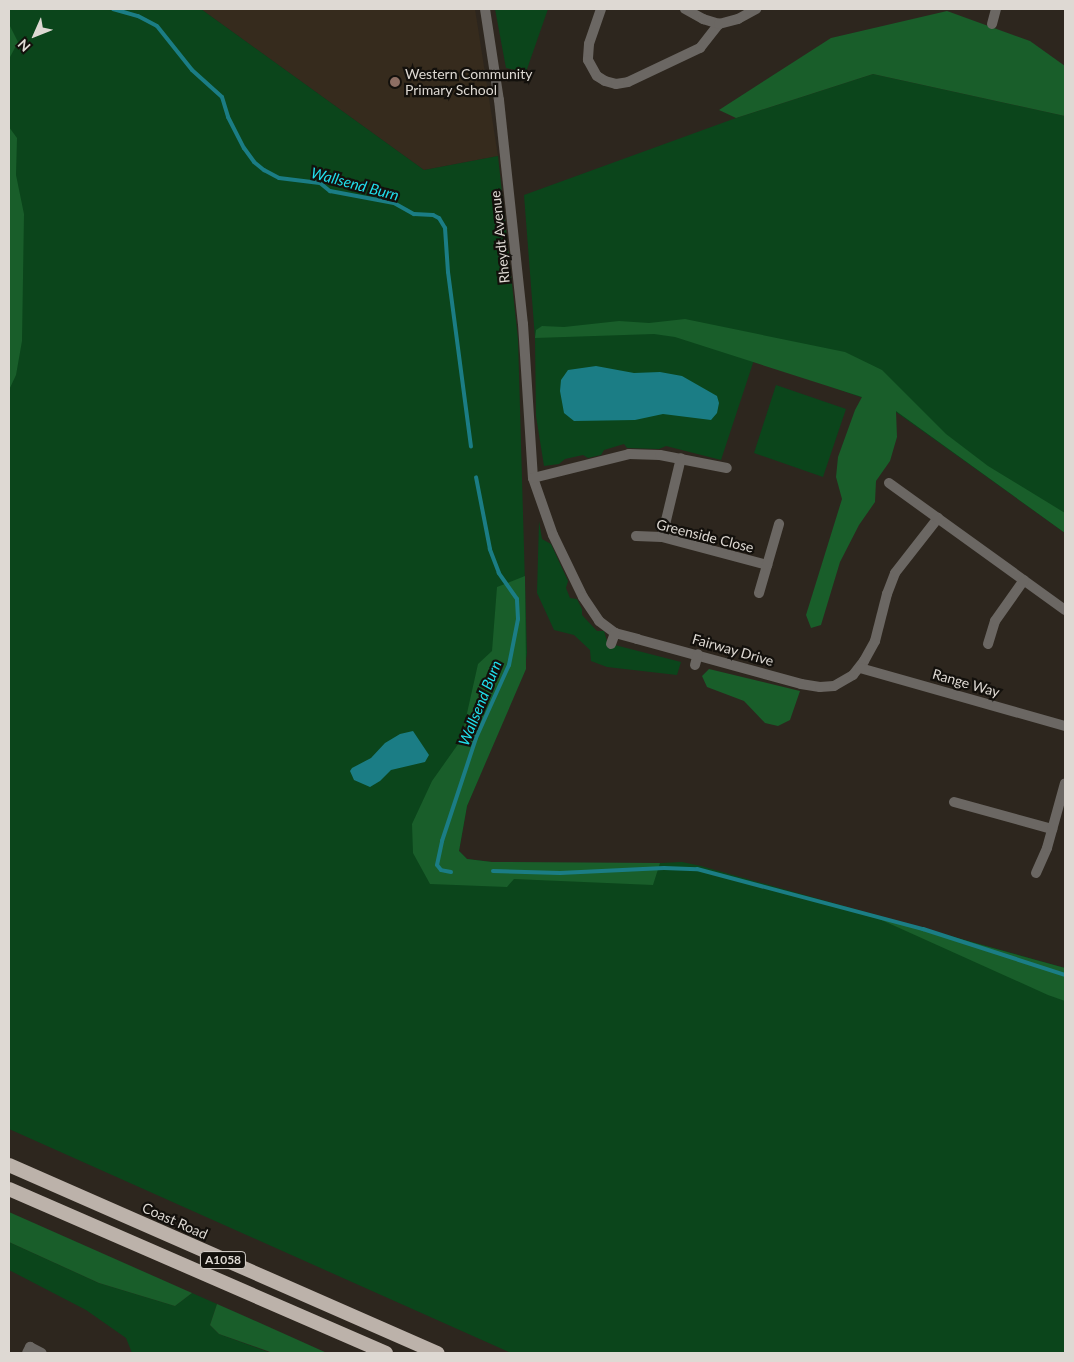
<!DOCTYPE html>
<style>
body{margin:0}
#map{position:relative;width:1074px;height:1362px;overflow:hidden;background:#2d261e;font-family:Lato,sans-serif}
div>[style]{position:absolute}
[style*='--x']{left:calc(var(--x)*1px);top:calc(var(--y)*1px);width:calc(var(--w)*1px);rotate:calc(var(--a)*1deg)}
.built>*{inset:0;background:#362b1d}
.green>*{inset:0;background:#0b451b}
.forest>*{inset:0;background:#195e2a}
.water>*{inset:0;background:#1b7d85}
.stream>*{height:4px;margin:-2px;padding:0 2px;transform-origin:2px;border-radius:2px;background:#1b7d85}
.minor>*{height:10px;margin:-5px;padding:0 5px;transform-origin:5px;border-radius:5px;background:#6b6763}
.trunk>*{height:14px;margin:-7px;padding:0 7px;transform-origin:7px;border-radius:7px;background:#bcb2aa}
.dots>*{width:14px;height:14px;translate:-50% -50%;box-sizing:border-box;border:2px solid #13100c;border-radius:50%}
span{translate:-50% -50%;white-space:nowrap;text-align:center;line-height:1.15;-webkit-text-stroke:4.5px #13100c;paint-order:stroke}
.shield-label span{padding:1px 4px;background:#13100c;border:1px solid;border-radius:4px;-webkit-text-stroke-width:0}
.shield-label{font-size:12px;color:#ded9d3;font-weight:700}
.poi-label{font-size:14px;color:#ded9d3}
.left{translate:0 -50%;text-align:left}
.street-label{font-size:14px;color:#ded9d3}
.water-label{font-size:15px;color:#20dfed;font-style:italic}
.frame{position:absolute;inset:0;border:10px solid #ded9d3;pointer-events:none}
.north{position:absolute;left:10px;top:10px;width:50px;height:50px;-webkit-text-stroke:4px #13100c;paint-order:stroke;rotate:226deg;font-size:14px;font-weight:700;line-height:20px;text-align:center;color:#ded9d3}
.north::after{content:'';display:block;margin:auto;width:18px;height:22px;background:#ded9d3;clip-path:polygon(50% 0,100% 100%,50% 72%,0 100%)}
</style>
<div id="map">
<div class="built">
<div style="clip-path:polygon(201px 9px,475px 9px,498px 156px,424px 170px)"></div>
</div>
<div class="green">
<div style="clip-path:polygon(9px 9px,201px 9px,424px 170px,498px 156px,518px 339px,527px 653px,525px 667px,467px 806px,459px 851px,467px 859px,492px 862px,621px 865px,682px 862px,701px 866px,1065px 968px,1065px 1353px,511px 1353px,9px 1129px)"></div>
<div style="clip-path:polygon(495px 9px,548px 9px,526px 72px,506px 68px)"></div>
<div style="clip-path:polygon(873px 74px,1065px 116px,1065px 533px,889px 407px,754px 360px,721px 460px,666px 446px,659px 449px,627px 448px,624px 444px,604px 450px,601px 455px,588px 458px,583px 455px,565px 459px,559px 464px,544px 466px,536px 416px,535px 338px,524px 195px,736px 118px)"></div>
<div style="clip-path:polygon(776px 385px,846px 409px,823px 477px,754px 453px)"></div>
<div style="clip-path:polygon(539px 521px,542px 539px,551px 544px,568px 581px,566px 588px,570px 598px,577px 599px,582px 609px,582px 615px,597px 631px,604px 631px,607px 641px,611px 644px,681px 662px,677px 675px,607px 667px,591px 661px,590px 650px,574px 635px,554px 630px,537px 593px)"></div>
<div style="clip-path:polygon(9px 1242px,99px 1283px,175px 1306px,192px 1293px,217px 1304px,210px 1325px,219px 1334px,271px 1353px,132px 1353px,126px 1338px,86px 1310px,9px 1270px)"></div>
</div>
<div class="forest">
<div style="clip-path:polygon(947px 11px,1030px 41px,1065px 66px,1065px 116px,873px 74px,736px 118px,719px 110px,831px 38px)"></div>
<div style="clip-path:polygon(9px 24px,18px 42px,9px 59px)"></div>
<div style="clip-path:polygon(9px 127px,17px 138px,16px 175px,24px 214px,22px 341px,16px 375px,9px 390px)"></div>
<div style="clip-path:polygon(685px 319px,845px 352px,882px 370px,946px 434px,988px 466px,1065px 513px,1065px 533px,896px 411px,897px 437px,890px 461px,876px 481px,875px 502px,859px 525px,840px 562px,821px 625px,811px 628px,806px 615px,842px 499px,836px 477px,838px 457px,855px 410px,862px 397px,675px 337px,654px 334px,535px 338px,536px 330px,542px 326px,564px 327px,619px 321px,649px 323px)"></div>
<div style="clip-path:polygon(525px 576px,526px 669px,467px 806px,459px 851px,467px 859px,492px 862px,660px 863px,653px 885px,514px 879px,507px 887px,430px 884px,413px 853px,412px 824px,432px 781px,461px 740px,478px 664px,492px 651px,497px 587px)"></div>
<div style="clip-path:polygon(709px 669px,800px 691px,790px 720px,778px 726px,765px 723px,744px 701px,707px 687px,702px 676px)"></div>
<div style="clip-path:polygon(866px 913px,1065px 968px,1065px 1001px,1048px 995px)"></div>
<div style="clip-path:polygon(9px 1212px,192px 1293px,175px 1306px,99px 1283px,9px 1242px)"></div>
<div style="clip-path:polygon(217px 1304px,242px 1315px,327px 1353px,273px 1353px,219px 1334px,210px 1325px)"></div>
</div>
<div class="water">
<div style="clip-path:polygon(596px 366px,634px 373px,660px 372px,682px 376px,717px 396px,719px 403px,717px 413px,711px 420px,663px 414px,635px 420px,574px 421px,564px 413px,560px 391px,561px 380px,568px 370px)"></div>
<div style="clip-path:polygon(413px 731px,429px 755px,425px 762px,391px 770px,380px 781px,370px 787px,354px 780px,350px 771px,352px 768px,371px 758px,385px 743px,400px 734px)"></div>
</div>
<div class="stream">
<div style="--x:113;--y:9;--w:26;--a:16"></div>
<div style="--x:138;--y:16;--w:21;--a:28"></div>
<div style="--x:157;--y:26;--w:56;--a:51.5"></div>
<div style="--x:192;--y:70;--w:40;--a:42"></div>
<div style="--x:222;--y:97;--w:21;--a:73"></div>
<div style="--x:228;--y:117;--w:35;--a:63"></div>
<div style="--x:244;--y:148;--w:17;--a:54"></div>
<div style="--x:254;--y:162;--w:13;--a:39"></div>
<div style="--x:264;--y:170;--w:17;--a:28"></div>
<div style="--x:279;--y:178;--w:41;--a:7"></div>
<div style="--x:320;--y:183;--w:13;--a:39"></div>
<div style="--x:330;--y:191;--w:65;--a:10.6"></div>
<div style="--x:394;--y:203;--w:23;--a:29"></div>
<div style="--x:414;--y:214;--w:19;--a:3"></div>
<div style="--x:433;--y:215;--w:7;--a:27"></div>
<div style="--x:439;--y:218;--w:12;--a:59"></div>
<div style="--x:445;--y:228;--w:44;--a:86.1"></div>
<div style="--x:448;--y:272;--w:176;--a:82.5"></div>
<div style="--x:493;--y:871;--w:67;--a:1.7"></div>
<div style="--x:560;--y:873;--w:104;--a:-2.8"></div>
<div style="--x:664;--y:868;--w:33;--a:2"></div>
<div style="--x:697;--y:869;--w:234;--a:14.9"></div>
<div style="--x:923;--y:929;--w:149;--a:17.9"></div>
<div style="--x:451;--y:872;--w:10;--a:-169"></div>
<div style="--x:441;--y:870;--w:6;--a:-129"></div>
<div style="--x:437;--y:865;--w:25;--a:-78"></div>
<div style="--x:442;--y:841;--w:108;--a:-71.7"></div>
<div style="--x:476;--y:738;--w:80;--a:-65.7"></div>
<div style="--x:509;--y:665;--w:47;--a:-78.9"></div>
<div style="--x:518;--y:619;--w:20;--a:-93"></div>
<div style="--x:517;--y:599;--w:32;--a:-125"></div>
<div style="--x:499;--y:573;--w:26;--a:-111"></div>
<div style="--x:490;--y:549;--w:73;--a:-101"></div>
</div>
<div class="minor">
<div style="--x:485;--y:9;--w:92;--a:81.3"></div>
<div style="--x:499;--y:100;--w:225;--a:83.9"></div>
<div style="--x:523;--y:324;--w:154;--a:86.3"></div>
<div style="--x:533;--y:478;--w:60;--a:70.7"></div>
<div style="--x:553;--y:535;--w:69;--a:64.2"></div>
<div style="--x:583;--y:597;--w:29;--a:56"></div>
<div style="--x:599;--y:621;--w:20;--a:37"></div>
<div style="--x:615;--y:633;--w:23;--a:15"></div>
<div style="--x:637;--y:639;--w:170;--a:15.3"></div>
<div style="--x:801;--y:684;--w:19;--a:9"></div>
<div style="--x:820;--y:687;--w:14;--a:-4"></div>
<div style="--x:834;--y:686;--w:22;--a:-30"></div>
<div style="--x:853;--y:675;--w:18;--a:-52"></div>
<div style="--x:864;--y:661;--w:23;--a:-61"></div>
<div style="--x:875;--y:641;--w:49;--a:-75.7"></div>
<div style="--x:887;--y:594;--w:22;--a:-69"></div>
<div style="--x:895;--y:573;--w:70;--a:-52"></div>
<div style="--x:601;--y:9;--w:37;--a:109"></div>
<div style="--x:589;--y:44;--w:16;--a:94"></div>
<div style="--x:588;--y:60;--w:18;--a:61"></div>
<div style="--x:597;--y:76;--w:9;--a:32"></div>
<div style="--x:605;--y:81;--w:11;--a:15"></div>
<div style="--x:616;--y:84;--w:12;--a:-9"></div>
<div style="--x:628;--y:82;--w:80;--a:-25.3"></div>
<div style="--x:700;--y:48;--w:31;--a:-52"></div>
<div style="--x:685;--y:9;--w:21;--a:29"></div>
<div style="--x:703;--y:19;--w:17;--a:17"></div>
<div style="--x:719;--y:24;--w:20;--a:-15"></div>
<div style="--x:738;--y:19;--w:21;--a:-29"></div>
<div style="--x:992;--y:24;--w:16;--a:-75"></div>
<div style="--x:533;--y:478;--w:99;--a:-14"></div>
<div style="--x:629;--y:454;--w:31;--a:2"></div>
<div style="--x:660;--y:455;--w:68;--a:11"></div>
<div style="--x:889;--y:483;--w:217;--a:35.8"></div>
<div style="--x:636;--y:536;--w:26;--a:2"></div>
<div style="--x:662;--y:537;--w:109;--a:14.9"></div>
<div style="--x:662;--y:537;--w:81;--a:-76.5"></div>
<div style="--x:759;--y:593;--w:72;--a:-73.8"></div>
<div style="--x:611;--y:644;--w:12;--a:-70"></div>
<div style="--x:988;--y:644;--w:24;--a:-73"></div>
<div style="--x:995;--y:621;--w:50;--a:-54.7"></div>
<div style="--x:695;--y:665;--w:11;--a:-75"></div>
<div style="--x:860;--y:668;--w:213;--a:15.8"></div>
<div style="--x:954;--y:802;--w:102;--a:15.4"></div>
<div style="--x:1036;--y:873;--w:27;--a:-66"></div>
<div style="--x:1047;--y:848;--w:67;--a:-74.5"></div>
<div style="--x:27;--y:1353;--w:7;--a:-63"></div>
<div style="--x:30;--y:1347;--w:13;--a:27"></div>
</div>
<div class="trunk">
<div style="--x:9;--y:1165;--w:468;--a:23.7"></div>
<div style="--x:9;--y:1189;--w:411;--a:23.5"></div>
</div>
<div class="dots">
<div style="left:395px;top:82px;background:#8d6e63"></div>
</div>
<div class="shield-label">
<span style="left:223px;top:1260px">A1058</span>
</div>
<div class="poi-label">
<span class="left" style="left:405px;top:82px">Western Community<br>Primary School</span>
</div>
<div class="street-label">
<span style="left:500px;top:237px;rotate:-96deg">Rheydt Avenue</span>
<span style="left:705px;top:536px;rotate:14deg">Greenside Close</span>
<span style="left:733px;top:650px;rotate:16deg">Fairway Drive</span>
<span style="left:966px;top:683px;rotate:16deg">Range Way</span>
<span style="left:175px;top:1221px;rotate:24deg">Coast Road</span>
</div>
<div class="water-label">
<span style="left:355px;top:184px;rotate:15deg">Wallsend Burn</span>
<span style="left:480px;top:703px;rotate:-68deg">Wallsend Burn</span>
</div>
<div class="frame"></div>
<div class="north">N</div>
</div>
